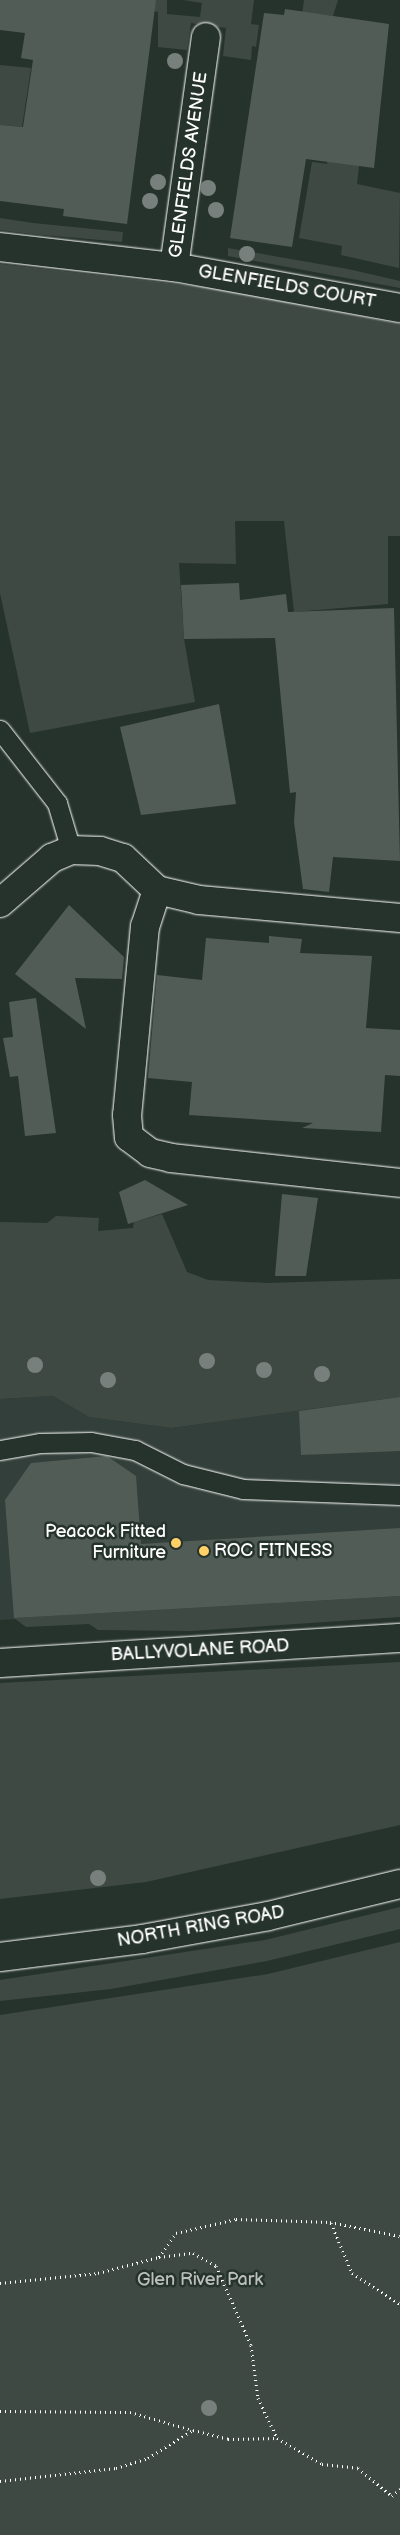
<!DOCTYPE html>
<style>
body{margin:0}
#map{position:relative;width:400px;height:2535px;overflow:hidden;background:#26332d;font-family:"Balsamiq Sans",sans-serif}
div>[style]{position:absolute}
[style*='--x']{left:calc(var(--x)*1px);top:calc(var(--y)*1px);width:calc(var(--w)*1px);rotate:calc(var(--a)*1deg)}
.built>*{inset:0;background:#333f3a}
.green>*{inset:0;background:#3e4944}
.building>*{inset:0;background:#515c57}
.path>*{height:3px;margin-top:-1.5px;transform-origin:0;background:repeating-linear-gradient(90deg,#fff 0 1px,transparent 0 5px)}
.roads{filter:drop-shadow(0 0 1px #fff) drop-shadow(0 0 1px #fff)}
.lane>*{height:19px;margin:-9.5px;padding:0 9.5px;transform-origin:9.5px;border-radius:9.5px;background:#26332d}
.street>*{height:28px;margin:-14px;padding:0 14px;transform-origin:14px;border-radius:14px;background:#26332d}
.secondary>*{height:28px;margin:-14px;padding:0 14px;transform-origin:14px;border-radius:14px;background:#26332d}
.trees>*{width:16px;height:16px;margin:-8px;border-radius:50%;background:#78807d}
.dots>*{width:14px;height:14px;translate:-50% -50%;box-sizing:border-box;border:2px solid #26332d;border-radius:50%}
span{translate:-50% -50%;white-space:nowrap;text-align:center;line-height:1.15;-webkit-text-stroke:5px #26332d;paint-order:stroke}
.street-label{font-size:18px;color:#fff}
.poi-label{font-size:18px;color:#fff}
.right{translate:-100% -50%;text-align:right}
.left{translate:0 -50%;text-align:left}
.park-label{font-size:18px;color:#bbbfbe}
</style>
<div id="map">
<div class="built">
<div style="clip-path:polygon(53px 1396px,89px 1417px,171px 1428px,400px 1397px,400px 1596px,0 1620px,0 1399px)"></div>
</div>
<div class="green">
<div style="clip-path:polygon(85px 0,167px 0,167px 14px,200px 17px,202px 3px,183px 0,254px 0,251px 24px,259px 25px,256px 47px,252px 46px,251px 60px,223px 56px,226px 28px,191px 23px,187px 50px,158px 47px,158px 12px)"></div>
<div style="clip-path:polygon(304px 0,338px 0,333px 16px,319px 14px,317px 33px,300px 31px)"></div>
<div style="clip-path:polygon(0 65px,31px 68px,22px 127px,0 125px)"></div>
<div style="clip-path:polygon(330px 143px,359px 166px,357px 184px,400px 193px,399px 268px,341px 255px,342px 246px,299px 238px,312px 162px,327px 164px)"></div>
<div style="clip-path:polygon(0 218px,33px 223px,123px 232px,122px 242px,33px 234px,0 230px)"></div>
<div style="clip-path:polygon(228px 248px,348px 269px,400px 281px,400px 288px,228px 256px)"></div>
<div style="clip-path:polygon(0 264px,229px 290px,400px 324px,400px 536px,388px 536px,388px 604px,294px 612px,284px 521px,235px 521px,236px 564px,179px 563px,184px 639px,195px 702px,30px 733px,0 593px)"></div>
<div style="clip-path:polygon(162px 1214px,187px 1272px,208px 1280px,268px 1283px,400px 1279px,400px 1397px,171px 1428px,89px 1417px,53px 1396px,0 1399px,0 1222px,47px 1223px,56px 1216px,99px 1218px,98px 1231px,133px 1228px,134px 1222px)"></div>
<div style="clip-path:polygon(400px 1596px,400px 1617px,191px 1631px,98px 1630px,89px 1624px,26px 1627px,14px 1618px)"></div>
<div style="clip-path:polygon(400px 1662px,400px 1825px,146px 1882px,0 1899px,0 1683px)"></div>
<div style="clip-path:polygon(400px 1907px,400px 1929px,267px 1961px,111px 1989px,0 2001px,0 1980px,265px 1940px)"></div>
<div style="clip-path:polygon(400px 1942px,400px 2535px,0 2535px,0 2015px,268px 1974px)"></div>
</div>
<div class="building">
<div style="clip-path:polygon(0 0,156px 0,127px 224px,63px 216px,64px 209px,0 201px,0 125px,23px 127px,33px 60px,21px 58px,25px 33px,0 30px)"></div>
<div style="clip-path:polygon(285px 9px,389px 24px,374px 168px,306px 159px,292px 247px,230px 238px,264px 13px,284px 15px)"></div>
<div style="clip-path:polygon(239px 583px,240px 600px,286px 594px,288px 612px,394px 608px,400px 861px,333px 857px,329px 892px,303px 889px,294px 822px,296px 792px,290px 793px,275px 638px,184px 639px,181px 585px)"></div>
<div style="clip-path:polygon(219px 704px,236px 804px,141px 815px,120px 727px)"></div>
<div style="clip-path:polygon(69px 905px,124px 957px,122px 979px,75px 978px,86px 1029px,15px 974px)"></div>
<div style="clip-path:polygon(269px 936px,302px 939px,300px 953px,372px 956px,366px 1028px,400px 1030px,400px 1076px,385px 1075px,381px 1132px,302px 1128px,313px 1123px,189px 1115px,192px 1082px,148px 1078px,157px 975px,202px 980px,206px 938px,269px 943px)"></div>
<div style="clip-path:polygon(36px 998px,56px 1133px,25px 1136px,18px 1076px,10px 1077px,3px 1038px,13px 1037px,9px 1002px)"></div>
<div style="clip-path:polygon(145px 1180px,188px 1205px,128px 1224px,119px 1192px)"></div>
<div style="clip-path:polygon(282px 1194px,318px 1198px,306px 1276px,275px 1276px)"></div>
<div style="clip-path:polygon(400px 1397px,400px 1451px,301px 1455px,299px 1411px)"></div>
<div style="clip-path:polygon(107px 1456px,136px 1476px,141px 1544px,400px 1528px,400px 1596px,14px 1618px,5px 1500px,31px 1463px)"></div>
</div>
<div class="path">
<div style="--x:331;--y:2223;--w:54;--a:67.2"></div>
<div style="--x:352;--y:2273;--w:57;--a:32.9"></div>
<div style="--x:159;--y:2257;--w:34;--a:-7"></div>
<div style="--x:193;--y:2253;--w:26;--a:29"></div>
<div style="--x:216;--y:2266;--w:86;--a:66.1"></div>
<div style="--x:251;--y:2345;--w:53;--a:82.5"></div>
<div style="--x:258;--y:2398;--w:44;--a:64.6"></div>
<div style="--x:0;--y:2283;--w:99;--a:-5.8"></div>
<div style="--x:98;--y:2273;--w:63;--a:-14.7"></div>
<div style="--x:159;--y:2257;--w:29;--a:-55"></div>
<div style="--x:176;--y:2233;--w:62;--a:-13.1"></div>
<div style="--x:236;--y:2219;--w:94;--a:1.8"></div>
<div style="--x:330;--y:2222;--w:71;--a:11.3"></div>
<div style="--x:0;--y:2411;--w:130;--a:0.4"></div>
<div style="--x:130;--y:2412;--w:65;--a:16.2"></div>
<div style="--x:0;--y:2481;--w:117;--a:-6.4"></div>
<div style="--x:116;--y:2468;--w:34;--a:-17"></div>
<div style="--x:148;--y:2458;--w:53;--a:-31.9"></div>
<div style="--x:193;--y:2430;--w:36;--a:14"></div>
<div style="--x:228;--y:2439;--w:49;--a:-1.2"></div>
<div style="--x:277;--y:2438;--w:52;--a:30"></div>
<div style="--x:322;--y:2464;--w:36;--a:6"></div>
<div style="--x:358;--y:2468;--w:44;--a:39.5"></div>
<div style="--x:392;--y:2496;--w:11;--a:-41"></div>
</div>
<div class="roads">
<div class="lane">
<div style="--x:0;--y:730;--w:93;--a:52"></div>
<div style="--x:57;--y:803;--w:49;--a:73.4"></div>
<div style="--x:0;--y:1450;--w:41;--a:-9.9"></div>
<div style="--x:40;--y:1443;--w:51;--a:-1.1"></div>
<div style="--x:91;--y:1442;--w:45;--a:10.3"></div>
<div style="--x:135;--y:1450;--w:54;--a:26.6"></div>
<div style="--x:183;--y:1474;--w:62;--a:14"></div>
<div style="--x:243;--y:1489;--w:157;--a:2.2"></div>
</div>
<div class="street">
<div style="--x:0;--y:247;--w:175;--a:6.6"></div>
<div style="--x:174;--y:267;--w:230;--a:10.3"></div>
<div style="--x:174;--y:267;--w:232;--a:-82.1"></div>
<div style="--x:157;--y:890;--w:38;--a:108"></div>
<div style="--x:145;--y:926;--w:190;--a:95.4"></div>
<div style="--x:127;--y:1115;--w:22;--a:85"></div>
<div style="--x:129;--y:1137;--w:26;--a:37"></div>
<div style="--x:150;--y:1153;--w:22;--a:13"></div>
<div style="--x:171;--y:1158;--w:230;--a:6.2"></div>
<div style="--x:0;--y:903;--w:69;--a:-40.9"></div>
<div style="--x:52;--y:858;--w:21;--a:-23"></div>
<div style="--x:71;--y:850;--w:29;--a:2"></div>
<div style="--x:100;--y:851;--w:24;--a:17"></div>
<div style="--x:123;--y:858;--w:47;--a:43.3"></div>
<div style="--x:157;--y:890;--w:43;--a:13.4"></div>
<div style="--x:199;--y:900;--w:202;--a:5.1"></div>
<div style="--x:0;--y:1663;--w:401;--a:-3.6"></div>
</div>
<div class="secondary">
<div style="--x:0;--y:1957;--w:143;--a:-7.2"></div>
<div style="--x:142;--y:1939;--w:128;--a:-10.3"></div>
<div style="--x:268;--y:1916;--w:136;--a:-13.6"></div>
</div>
</div>
<div class="trees">
<div style="left:175px;top:61px"></div>
<div style="left:158px;top:182px"></div>
<div style="left:208px;top:188px"></div>
<div style="left:150px;top:201px"></div>
<div style="left:216px;top:210px"></div>
<div style="left:247px;top:254px"></div>
<div style="left:207px;top:1361px"></div>
<div style="left:35px;top:1365px"></div>
<div style="left:264px;top:1370px"></div>
<div style="left:322px;top:1374px"></div>
<div style="left:108px;top:1380px"></div>
<div style="left:98px;top:1878px"></div>
<div style="left:209px;top:2408px"></div>
</div>
<div class="dots">
<div style="left:176px;top:1543px;background:#ffd166"></div>
<div style="left:204px;top:1551px;background:#ffd166"></div>
</div>
<div class="street-label">
<span style="left:189px;top:165px;rotate:-82deg">GLENFIELDS AVENUE</span>
<span style="left:287px;top:287px;rotate:10deg">GLENFIELDS COURT</span>
<span style="left:200px;top:1651px;rotate:-3deg">BALLYVOLANE ROAD</span>
<span style="left:201px;top:1927px;rotate:-10deg">NORTH RING ROAD</span>
</div>
<div class="poi-label">
<span class="right" style="left:166px;top:1543px">Peacock Fitted<br>Furniture</span>
<span class="left" style="left:214px;top:1551px">ROC FITNESS</span>
</div>
<div class="park-label">
<span style="left:200px;top:2280px">Glen River Park</span>
</div>
</div>
